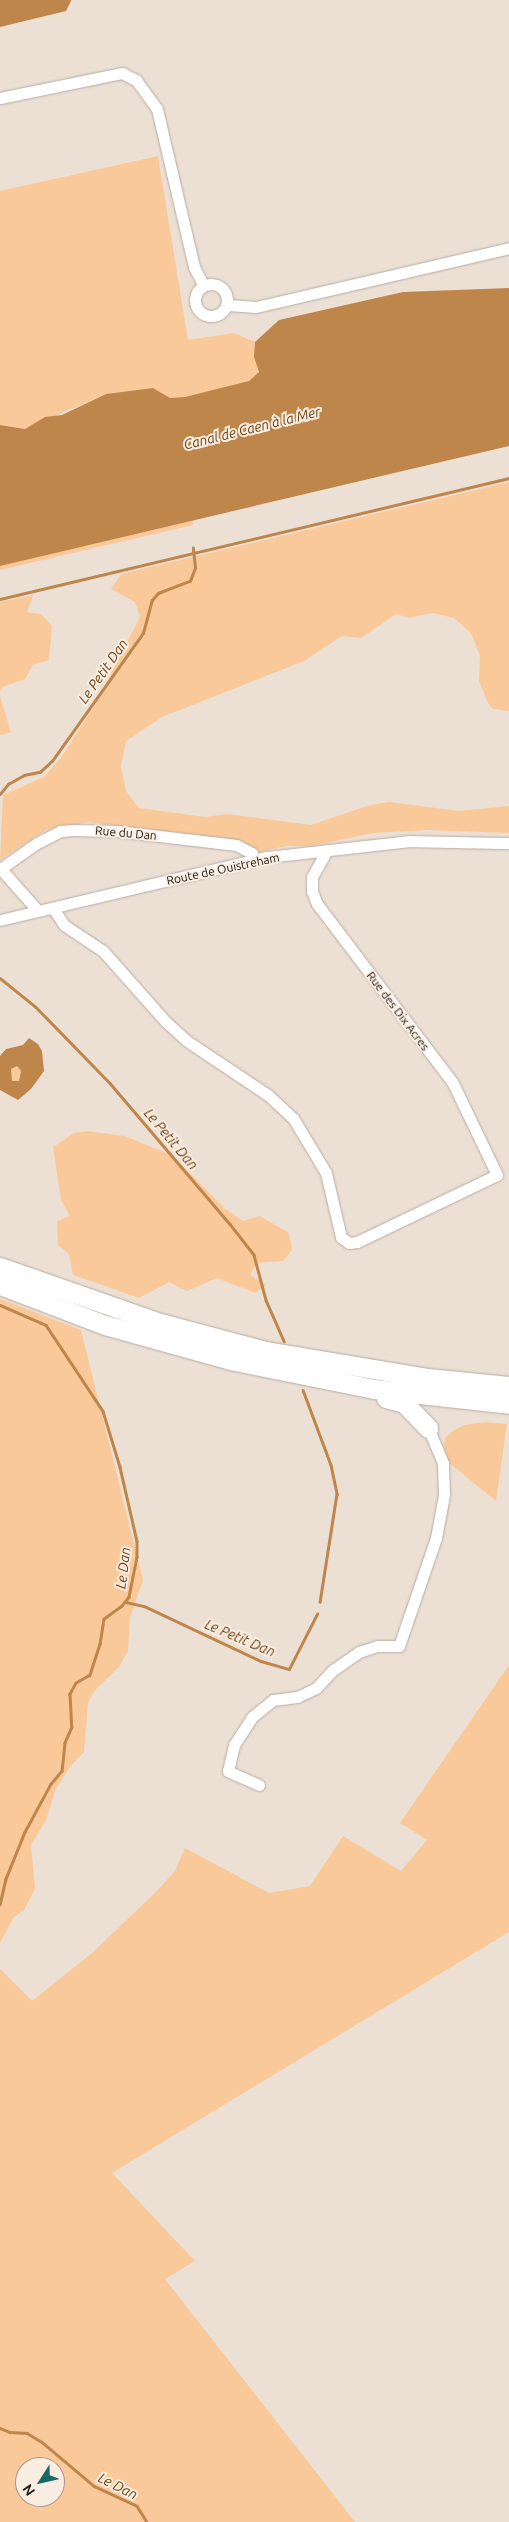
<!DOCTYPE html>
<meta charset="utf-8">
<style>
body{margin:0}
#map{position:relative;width:509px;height:2522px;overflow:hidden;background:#ece0d4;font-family:Ubuntu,sans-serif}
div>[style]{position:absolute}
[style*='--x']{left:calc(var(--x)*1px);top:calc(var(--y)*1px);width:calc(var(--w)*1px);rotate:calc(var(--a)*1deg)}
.green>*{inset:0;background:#f9c99a}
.water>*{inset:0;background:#be864b}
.stream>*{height:2.5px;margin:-1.25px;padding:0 1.25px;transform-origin:1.25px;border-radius:1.25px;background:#be864b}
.roads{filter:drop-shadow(0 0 1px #b8aca2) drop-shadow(0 0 1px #b8aca2)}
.minor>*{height:11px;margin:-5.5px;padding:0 5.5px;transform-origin:5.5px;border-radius:5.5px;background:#fff}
.minor>.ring{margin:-5.5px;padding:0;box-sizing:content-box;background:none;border:11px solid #fff;border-radius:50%}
.trunk>*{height:19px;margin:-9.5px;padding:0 9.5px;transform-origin:9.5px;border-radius:9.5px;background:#fff}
span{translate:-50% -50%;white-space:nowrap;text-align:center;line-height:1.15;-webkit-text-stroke:4px #f9ede1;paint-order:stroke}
.street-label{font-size:12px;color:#1d1915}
.water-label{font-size:14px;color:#6c4518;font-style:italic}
.north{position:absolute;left:15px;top:2457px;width:50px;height:50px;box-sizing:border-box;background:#f9ede1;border:1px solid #a1988f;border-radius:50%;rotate:235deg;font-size:14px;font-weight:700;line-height:20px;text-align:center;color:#1d1915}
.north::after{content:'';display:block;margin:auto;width:18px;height:22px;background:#196767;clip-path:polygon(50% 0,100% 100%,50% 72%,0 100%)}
</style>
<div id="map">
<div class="green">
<div style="clip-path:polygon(158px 156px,188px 340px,234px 333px,255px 342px,258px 374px,244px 383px,185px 397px,170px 398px,153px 388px,106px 394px,25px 429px,0 425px,0 191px)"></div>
<div style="clip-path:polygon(509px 482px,509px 711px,493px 709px,488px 703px,479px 681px,480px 656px,471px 633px,454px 618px,433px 613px,408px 618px,396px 614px,361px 638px,342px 636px,304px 661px,162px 717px,126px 741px,121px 766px,126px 791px,139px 808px,205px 817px,227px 814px,311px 825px,370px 805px,389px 802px,459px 811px,509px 806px,509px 833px,427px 830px,373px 833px,311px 846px,286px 846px,259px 852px,236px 840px,88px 822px,46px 830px,0 860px,3px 795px,44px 777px,61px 758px,97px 701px,140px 617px,135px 602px,111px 589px,121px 574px)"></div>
<div style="clip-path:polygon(194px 519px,193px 525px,0 570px,0 566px,29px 558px)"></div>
<div style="clip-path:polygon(33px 595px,27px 612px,41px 614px,52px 626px,49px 660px,33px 665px,25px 679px,3px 687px,0 692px,0 602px)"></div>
<div style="clip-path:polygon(0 696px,11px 732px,3px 735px,0 734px)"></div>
<div style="clip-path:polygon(17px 1066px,21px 1071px,19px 1082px,12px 1081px,11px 1069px)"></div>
<div style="clip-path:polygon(88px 1131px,124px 1136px,172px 1155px,224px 1208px,243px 1221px,260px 1216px,289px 1233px,292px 1250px,283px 1261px,257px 1263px,250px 1275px,266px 1285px,255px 1293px,217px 1278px,187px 1291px,169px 1282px,139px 1298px,73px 1275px,69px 1254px,58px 1245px,57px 1221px,70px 1216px,61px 1200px,53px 1147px,74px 1133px)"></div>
<div style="clip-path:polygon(0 1299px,81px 1330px,143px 1580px,130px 1618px,128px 1651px,119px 1667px,94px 1691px,88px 1703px,84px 1752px,69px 1768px,55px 1791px,46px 1820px,31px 1845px,35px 1889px,24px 1910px,14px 1917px,0 1943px)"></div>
<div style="clip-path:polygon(485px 1422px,507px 1424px,496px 1501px,448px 1462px,444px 1454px,445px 1438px,454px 1430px,465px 1425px)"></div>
<div style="clip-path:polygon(evenodd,509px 1665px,509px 1932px,112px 2173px,195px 2261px,165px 2279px,355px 2522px,0 2522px,0 1969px,32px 2001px,92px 1953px,154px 1894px,175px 1871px,185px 1848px,269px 1893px,310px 1886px,343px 1836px,401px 1871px,427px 1840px,400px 1823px,509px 1665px,25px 2467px,55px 2467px,55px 2497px,25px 2497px,25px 2467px)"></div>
</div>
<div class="water">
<div style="clip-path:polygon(0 0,71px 0,71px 1px,66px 11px,0 27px)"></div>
<div style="clip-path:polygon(509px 288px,509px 446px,0 566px,0 425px,25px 429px,45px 417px,62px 415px,106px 394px,153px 388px,170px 398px,185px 397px,249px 381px,259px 372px,254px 357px,255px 342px,279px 320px,403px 292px)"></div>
<div style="clip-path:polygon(evenodd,29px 1038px,38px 1044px,42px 1051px,44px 1071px,31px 1089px,18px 1100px,0 1090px,0 1056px,6px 1049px,23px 1045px,29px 1038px,17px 1066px,21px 1071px,19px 1081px,12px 1081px,11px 1069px,17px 1066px)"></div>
</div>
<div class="stream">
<div style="--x:0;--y:599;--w:523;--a:-13.37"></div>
<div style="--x:0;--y:794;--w:13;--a:-51"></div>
<div style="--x:8;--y:784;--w:18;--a:-29"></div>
<div style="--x:24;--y:775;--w:16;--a:-11"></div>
<div style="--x:40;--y:772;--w:16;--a:-43"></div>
<div style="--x:52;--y:761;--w:157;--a:-54.6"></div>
<div style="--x:143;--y:633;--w:34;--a:-75"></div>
<div style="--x:152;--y:600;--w:9;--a:-49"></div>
<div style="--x:158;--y:593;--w:34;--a:-21"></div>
<div style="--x:190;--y:581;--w:14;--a:-69"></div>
<div style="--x:195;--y:568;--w:20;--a:-96"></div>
<div style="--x:0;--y:978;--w:46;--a:38.9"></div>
<div style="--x:36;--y:1007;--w:106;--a:45.8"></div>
<div style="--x:110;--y:1083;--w:185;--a:49.6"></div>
<div style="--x:230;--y:1224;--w:39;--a:52"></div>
<div style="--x:254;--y:1255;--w:47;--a:75.1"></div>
<div style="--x:266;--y:1300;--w:45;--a:66.3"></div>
<div style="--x:0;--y:1305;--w:50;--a:23.5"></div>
<div style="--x:46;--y:1325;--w:103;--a:56.5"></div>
<div style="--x:103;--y:1411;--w:59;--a:73.1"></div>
<div style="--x:120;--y:1467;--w:76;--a:77.1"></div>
<div style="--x:137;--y:1541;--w:16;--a:90"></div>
<div style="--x:137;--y:1557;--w:41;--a:101.3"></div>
<div style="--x:129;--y:1597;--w:11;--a:128"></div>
<div style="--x:122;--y:1606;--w:22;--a:144"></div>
<div style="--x:104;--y:1619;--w:25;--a:99"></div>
<div style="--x:100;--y:1644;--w:33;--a:108"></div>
<div style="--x:90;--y:1675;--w:16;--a:150"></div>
<div style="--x:76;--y:1683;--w:13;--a:119"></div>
<div style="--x:70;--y:1694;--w:33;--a:87"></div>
<div style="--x:72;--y:1727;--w:17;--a:114"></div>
<div style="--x:65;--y:1743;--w:28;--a:96"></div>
<div style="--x:62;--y:1771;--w:17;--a:130"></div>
<div style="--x:51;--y:1784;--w:55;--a:118.4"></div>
<div style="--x:25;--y:1832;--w:51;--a:112"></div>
<div style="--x:6;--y:1879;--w:26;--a:103"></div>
<div style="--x:303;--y:1390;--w:80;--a:69.5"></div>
<div style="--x:331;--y:1465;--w:30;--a:78"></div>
<div style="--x:337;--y:1494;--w:109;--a:98.9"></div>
<div style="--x:126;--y:1602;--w:18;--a:13"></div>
<div style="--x:144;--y:1606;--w:129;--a:25.2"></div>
<div style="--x:261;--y:1661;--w:29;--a:16"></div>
<div style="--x:289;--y:1669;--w:62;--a:-63"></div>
<div style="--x:0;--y:2428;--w:11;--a:22"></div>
<div style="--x:10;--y:2432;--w:17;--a:3"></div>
<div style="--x:27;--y:2433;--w:17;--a:31"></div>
<div style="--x:42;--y:2442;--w:68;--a:40.2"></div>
<div style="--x:94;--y:2486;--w:47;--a:24.9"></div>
<div style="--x:137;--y:2506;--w:19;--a:58"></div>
</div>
<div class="roads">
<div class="minor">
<div style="--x:0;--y:98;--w:125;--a:-11.6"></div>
<div style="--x:122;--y:73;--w:16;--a:27"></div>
<div style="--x:136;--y:80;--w:36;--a:54"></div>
<div style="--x:157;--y:109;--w:162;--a:76.8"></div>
<div style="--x:194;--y:267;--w:20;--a:63"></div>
<div class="ring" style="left:195px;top:284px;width:21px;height:21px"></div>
<div style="--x:228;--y:305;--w:28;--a:4"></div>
<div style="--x:256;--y:307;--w:260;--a:-13.1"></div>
<div style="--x:0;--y:868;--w:57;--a:48.5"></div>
<div style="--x:0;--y:869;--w:45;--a:-35.1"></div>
<div style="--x:37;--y:843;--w:27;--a:-27"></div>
<div style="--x:61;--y:831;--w:12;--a:-5"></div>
<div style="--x:73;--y:830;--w:44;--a:1.3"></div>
<div style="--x:117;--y:831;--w:120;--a:6.7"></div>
<div style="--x:236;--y:845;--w:18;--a:27"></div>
<div style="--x:252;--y:853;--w:8;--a:67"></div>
<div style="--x:53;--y:908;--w:20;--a:57"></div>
<div style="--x:64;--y:925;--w:47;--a:33.7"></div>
<div style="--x:103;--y:951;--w:95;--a:48.4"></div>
<div style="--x:166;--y:1022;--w:28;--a:42"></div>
<div style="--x:187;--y:1041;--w:97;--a:33.7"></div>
<div style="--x:268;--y:1095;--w:34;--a:43"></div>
<div style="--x:293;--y:1118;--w:64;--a:59"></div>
<div style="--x:326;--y:1173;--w:66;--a:76.8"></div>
<div style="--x:341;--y:1237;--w:10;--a:37"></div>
<div style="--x:349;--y:1243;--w:8;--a:-7"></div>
<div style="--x:357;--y:1242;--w:155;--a:-25.6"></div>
<div style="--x:497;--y:1175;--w:102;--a:-115.6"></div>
<div style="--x:453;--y:1083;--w:225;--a:-127.2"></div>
<div style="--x:317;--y:904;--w:14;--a:-111"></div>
<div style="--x:312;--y:891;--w:14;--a:-90"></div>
<div style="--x:312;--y:877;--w:31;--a:-61"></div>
<div style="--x:0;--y:920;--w:274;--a:-13.3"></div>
<div style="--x:267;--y:857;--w:144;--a:-6.4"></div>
<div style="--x:410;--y:841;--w:99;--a:1.2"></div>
<div style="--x:259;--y:1785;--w:34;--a:-156"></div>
<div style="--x:228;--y:1771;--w:27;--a:-77"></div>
<div style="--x:234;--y:1745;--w:33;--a:-57"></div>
<div style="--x:252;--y:1717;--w:27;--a:-39"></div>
<div style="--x:273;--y:1700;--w:24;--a:-7"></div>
<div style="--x:297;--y:1697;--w:21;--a:-25"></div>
<div style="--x:316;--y:1688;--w:25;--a:-47"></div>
<div style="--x:333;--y:1670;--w:32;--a:-35"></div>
<div style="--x:359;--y:1652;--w:19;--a:-18"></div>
<div style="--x:377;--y:1646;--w:22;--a:0"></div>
<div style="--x:399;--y:1646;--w:114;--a:-71.1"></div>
<div style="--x:436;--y:1538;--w:44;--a:-79.5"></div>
<div style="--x:444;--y:1495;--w:32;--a:-92"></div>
<div style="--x:443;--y:1463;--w:38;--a:-113"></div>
</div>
<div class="trunk">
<div style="--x:0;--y:1267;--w:170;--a:19.3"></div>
<div style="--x:160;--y:1323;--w:110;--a:14.8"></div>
<div style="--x:266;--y:1351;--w:163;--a:9.5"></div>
<div style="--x:427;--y:1378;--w:82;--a:5.6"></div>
<div style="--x:0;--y:1285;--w:112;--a:20.9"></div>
<div style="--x:105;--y:1325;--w:130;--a:15.6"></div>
<div style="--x:230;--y:1360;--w:147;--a:11.4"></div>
<div style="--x:374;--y:1389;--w:136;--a:6.3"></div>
<div style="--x:386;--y:1398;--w:19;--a:16"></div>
<div style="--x:404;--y:1403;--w:35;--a:46"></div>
</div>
</div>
<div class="street-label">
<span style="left:126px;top:833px;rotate:5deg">Rue du Dan</span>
<span style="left:223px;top:869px;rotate:-12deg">Route de Ouistreham</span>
<span style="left:398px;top:1011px;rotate:53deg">Rue des Dix Acres</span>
</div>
<div class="water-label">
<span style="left:252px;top:428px;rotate:-14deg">Canal de Caen à la Mer</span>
<span style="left:103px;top:671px;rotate:-55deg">Le Petit Dan</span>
<span style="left:171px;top:1139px;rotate:50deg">Le Petit Dan</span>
<span style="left:123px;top:1568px;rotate:-83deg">Le Dan</span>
<span style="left:240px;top:1638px;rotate:23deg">Le Petit Dan</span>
<span style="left:118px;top:2486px;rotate:27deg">Le Dan</span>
</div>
<div class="north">N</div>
</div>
